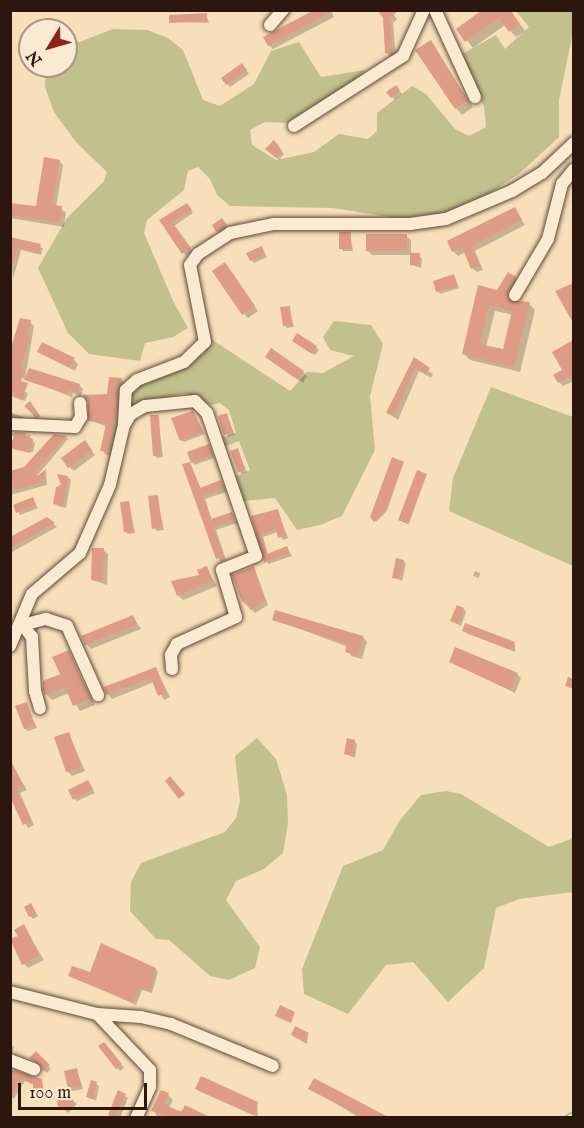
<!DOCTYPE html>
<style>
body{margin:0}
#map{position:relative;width:584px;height:1128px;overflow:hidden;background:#f7dfba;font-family:"IM FELL English",serif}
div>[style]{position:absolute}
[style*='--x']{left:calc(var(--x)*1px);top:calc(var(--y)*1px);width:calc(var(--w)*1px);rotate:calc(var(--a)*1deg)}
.green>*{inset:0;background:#c2c08c}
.shadow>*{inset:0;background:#0003}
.stream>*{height:2px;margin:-1px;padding:0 1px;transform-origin:1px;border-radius:1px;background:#9dbdb0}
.building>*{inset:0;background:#de9c86}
.round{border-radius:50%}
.roads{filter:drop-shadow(0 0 2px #5f4838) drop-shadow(0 0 2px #5f4838)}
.minor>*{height:12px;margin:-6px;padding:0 6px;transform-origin:6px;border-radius:6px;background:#faead2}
span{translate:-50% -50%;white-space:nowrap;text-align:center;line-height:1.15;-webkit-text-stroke:6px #faead2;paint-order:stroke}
.frame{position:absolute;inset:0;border:12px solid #2c160d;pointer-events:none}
.north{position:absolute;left:18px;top:18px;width:60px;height:60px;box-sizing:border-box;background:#faead2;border:2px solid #a89583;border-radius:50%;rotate:233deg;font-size:16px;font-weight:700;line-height:24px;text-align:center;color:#2c160d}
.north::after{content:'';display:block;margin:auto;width:21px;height:27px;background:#8f2418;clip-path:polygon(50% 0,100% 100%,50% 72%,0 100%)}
.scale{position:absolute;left:18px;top:1083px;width:129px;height:27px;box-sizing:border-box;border:3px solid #2c160d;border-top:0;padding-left:8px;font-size:18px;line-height:21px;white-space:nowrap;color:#2c160d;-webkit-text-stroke:4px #faead2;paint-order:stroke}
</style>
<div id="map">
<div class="green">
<div style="clip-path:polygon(516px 11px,573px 11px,573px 32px,559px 100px,559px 137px,519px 174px,466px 208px,409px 220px,333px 208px,230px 206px,217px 195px,210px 179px,198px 167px,188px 171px,184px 190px,147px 220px,144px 233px,174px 303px,188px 328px,173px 337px,145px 343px,140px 361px,89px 354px,68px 333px,38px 268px,67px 218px,104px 181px,107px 172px,76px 142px,54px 112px,45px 87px,46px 69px,66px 66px,66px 52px,77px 43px,113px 29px,147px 30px,168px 38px,183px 50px,203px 100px,220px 106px,254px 84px,271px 51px,299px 42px,321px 77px,365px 70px,359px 79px,305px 117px,286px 123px,265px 122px,250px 130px,252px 145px,276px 160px,314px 152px,339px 134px,368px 139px,377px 131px,377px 113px,412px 86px,426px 94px,455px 129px,469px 136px,486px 127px,484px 106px,459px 56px,496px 35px,505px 49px,529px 27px)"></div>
<div style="clip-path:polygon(334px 321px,371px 325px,383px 344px,370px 396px,375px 450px,342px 516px,320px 525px,297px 530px,275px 498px,244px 501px,234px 477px,250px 470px,239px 441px,224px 447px,221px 438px,236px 433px,229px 410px,220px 403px,212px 405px,183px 393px,127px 408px,129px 396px,139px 385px,192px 363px,211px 339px,290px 391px,307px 372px,323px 373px,354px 356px,330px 350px,323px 337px)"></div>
<div style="clip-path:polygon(491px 387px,573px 417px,573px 566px,449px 511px,453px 478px)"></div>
<div style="clip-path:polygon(257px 738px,276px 759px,287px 795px,288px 824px,283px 853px,264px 869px,236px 881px,226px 900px,260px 947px,255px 968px,229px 980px,210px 976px,169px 940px,156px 939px,130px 911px,131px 882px,141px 863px,225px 832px,236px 818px,240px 801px,235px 756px)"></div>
<div style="clip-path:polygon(446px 791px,461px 794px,549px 847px,571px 839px,573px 834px,573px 892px,519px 899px,496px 908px,484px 968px,448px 1002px,413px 962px,386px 965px,348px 1014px,304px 994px,302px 969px,343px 866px,383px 850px,400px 820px,421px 795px)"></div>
</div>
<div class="shadow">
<div style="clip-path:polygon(331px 10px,334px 17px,273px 49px,269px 45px)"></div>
<div style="clip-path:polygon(390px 10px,397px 19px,393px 23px,396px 56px,391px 57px,387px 53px,384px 17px)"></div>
<div style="clip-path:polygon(484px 10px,510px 10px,525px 31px,516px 37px,505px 25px,473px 48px,458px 29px)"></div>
<div style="clip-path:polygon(206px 14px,209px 23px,171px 22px)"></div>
<div style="clip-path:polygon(430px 42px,473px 107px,462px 115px,456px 108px)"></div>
<div style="clip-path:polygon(245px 68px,249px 74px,230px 87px,227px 84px)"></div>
<div style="clip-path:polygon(396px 87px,402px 94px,395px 100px,392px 97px)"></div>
<div style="clip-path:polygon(277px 144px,284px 154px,279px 160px,267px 149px)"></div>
<div style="clip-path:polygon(59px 161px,63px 165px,56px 207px,66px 212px,64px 227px,10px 218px,10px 204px,37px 207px)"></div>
<div style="clip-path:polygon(189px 207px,193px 213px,174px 226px,192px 251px,186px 256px,161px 221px)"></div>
<div style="clip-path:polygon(515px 209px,525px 225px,475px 251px,483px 270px,477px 272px,472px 268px,466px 252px,458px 256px,453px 251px)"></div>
<div style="clip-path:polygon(225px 222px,229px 229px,220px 234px,214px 225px)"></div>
<div style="clip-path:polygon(10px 232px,12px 239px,43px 248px,41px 255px,21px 250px,13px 279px)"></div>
<div style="clip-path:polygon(350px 234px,353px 251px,343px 251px,341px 248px)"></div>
<div style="clip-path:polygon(406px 236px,411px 240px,411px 254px,422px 258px,421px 268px,411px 264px,412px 255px,372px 255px,368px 251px)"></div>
<div style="clip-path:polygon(262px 248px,267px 257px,254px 263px,251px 260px)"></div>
<div style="clip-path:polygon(229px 269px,258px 311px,248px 318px,244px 314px)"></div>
<div style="clip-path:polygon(454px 276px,459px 288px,440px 294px,438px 291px)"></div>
<div style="clip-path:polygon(evenodd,515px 278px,522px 284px,513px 305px,529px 304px,535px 310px,520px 372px,470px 360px,464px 354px,480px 287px,498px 292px,515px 278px,495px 311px,513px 315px,504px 351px,486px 347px,495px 311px)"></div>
<div style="clip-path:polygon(289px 308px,294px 327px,287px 328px,284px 325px)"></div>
<div style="clip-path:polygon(30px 322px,34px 326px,25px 379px,10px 373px,10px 363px)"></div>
<div style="clip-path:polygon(574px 341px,574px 381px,563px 386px,559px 382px,564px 371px,554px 352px)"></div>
<div style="clip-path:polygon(297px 344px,316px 347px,319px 350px,315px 355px)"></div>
<div style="clip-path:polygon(39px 351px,74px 360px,78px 364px,75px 371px)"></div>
<div style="clip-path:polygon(267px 357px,303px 372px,307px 376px,303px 383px)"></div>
<div style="clip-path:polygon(414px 361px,433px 374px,431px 378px,419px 371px,398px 420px,388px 413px)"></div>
<div style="clip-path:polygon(121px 380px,126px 384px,114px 456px,106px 455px,102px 450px,107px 427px,90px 420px)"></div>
<div style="clip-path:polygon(30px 381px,79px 385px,83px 389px,81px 396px,73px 393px,72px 397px)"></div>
<div style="clip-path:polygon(10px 386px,28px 393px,25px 401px,10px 396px)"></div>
<div style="clip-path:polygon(26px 406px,34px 407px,41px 417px,36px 419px)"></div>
<div style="clip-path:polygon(10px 412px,26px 418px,27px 419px,10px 419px)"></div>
<div style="clip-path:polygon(193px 412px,205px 434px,184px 442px,181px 440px)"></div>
<div style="clip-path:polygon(226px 415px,235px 435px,228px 437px,226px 434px)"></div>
<div style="clip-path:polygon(158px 416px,163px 457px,157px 458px,154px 455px)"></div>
<div style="clip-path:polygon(10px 433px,31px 435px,29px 439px,35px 443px,33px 452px,15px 450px,15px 438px)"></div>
<div style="clip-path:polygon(65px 436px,68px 439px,36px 477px,46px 471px,47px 485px,10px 495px,10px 472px,25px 468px)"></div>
<div style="clip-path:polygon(209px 446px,214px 458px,194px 465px,189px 453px)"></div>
<div style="clip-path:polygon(89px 447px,95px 455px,74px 471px,69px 467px)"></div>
<div style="clip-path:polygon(237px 450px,247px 472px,242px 474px,239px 471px)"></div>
<div style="clip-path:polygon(190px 463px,201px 489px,221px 482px,224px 485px,226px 492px,205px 499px,212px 520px,232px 513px,237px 523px,216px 530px,226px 560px,220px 562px)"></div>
<div style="clip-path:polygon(403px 463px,387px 511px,376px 522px,372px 517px)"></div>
<div style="clip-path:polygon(426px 475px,409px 524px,401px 521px)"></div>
<div style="clip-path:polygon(68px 477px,71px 480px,66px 508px,58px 506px,55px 503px)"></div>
<div style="clip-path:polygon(157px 497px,164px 530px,157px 531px,154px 528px)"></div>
<div style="clip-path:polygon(32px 499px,38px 508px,20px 515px,15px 506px)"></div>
<div style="clip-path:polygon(129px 502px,135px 533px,128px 534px,125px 531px)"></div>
<div style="clip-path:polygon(277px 510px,288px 538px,283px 540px,278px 532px,263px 537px,268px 555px,287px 548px,292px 556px,268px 564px,253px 517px)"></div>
<div style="clip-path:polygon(47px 519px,57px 527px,10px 553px,10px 539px)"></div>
<div style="clip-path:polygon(103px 550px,108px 554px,107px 585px,92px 580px)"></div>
<div style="clip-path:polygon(403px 561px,406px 564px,402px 581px,393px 577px)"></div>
<div style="clip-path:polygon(254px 567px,268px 605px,255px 613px,243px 602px)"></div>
<div style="clip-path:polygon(206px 568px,217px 586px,183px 600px,178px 595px)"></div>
<div style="clip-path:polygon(475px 571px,480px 573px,479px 578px,473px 576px)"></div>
<div style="clip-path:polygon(464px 609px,466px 612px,461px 626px,452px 621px)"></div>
<div style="clip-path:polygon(133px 617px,141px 629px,91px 649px,86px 644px)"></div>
<div style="clip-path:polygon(274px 619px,363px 637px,367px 642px,362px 659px,351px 656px,348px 647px)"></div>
<div style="clip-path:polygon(466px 625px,515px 644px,515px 652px,466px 633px)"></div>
<div style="clip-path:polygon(68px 652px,95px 705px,80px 711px,69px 693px,52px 700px,46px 694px,62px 675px)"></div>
<div style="clip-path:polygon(451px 662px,517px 674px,521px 678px,515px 693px)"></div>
<div style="clip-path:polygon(156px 669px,170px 697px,164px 700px,154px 682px,112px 699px,108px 694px,105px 688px)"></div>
<div style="clip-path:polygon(26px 704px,37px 728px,28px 731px,25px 729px)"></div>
<div style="clip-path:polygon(69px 734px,85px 771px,72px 776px,67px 771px)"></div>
<div style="clip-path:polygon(354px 741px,357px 744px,355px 758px,346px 754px)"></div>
<div style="clip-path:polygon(12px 766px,27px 790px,20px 793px,34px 825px,28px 828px,14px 802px,10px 803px)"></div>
<div style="clip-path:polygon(88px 782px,95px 793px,77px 801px,75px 799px)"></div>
<div style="clip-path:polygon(33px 908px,38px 916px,33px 919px,30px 916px)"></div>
<div style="clip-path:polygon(23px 926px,44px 960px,28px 968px,24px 964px,20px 936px)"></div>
<div style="clip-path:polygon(155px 969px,158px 972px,152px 993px,142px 990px,136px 1005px,70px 975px)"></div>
<div style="clip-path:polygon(308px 1034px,307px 1044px,292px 1035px)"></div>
<div style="clip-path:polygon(10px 1043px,14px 1047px,12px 1055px,10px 1055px)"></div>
<div style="clip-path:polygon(107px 1046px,124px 1068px,120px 1071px,117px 1068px)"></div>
<div style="clip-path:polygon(36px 1054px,51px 1069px,47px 1073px,32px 1059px)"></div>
<div style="clip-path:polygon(10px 1070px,42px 1080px,45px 1099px,37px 1099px,34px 1085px,25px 1081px,14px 1099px,10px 1097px)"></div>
<div style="clip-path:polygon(77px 1070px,83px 1089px,72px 1091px,69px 1088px)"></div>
<div style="clip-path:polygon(96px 1084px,99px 1086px,96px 1101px,88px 1097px)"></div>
<div style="clip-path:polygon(310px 1088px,386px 1118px,360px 1118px)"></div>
<div style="clip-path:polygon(197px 1089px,257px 1103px,258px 1117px,199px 1091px)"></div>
<div style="clip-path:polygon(119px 1092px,128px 1098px,120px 1118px,113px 1118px)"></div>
<div style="clip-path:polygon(65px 1094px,77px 1104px,68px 1113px,59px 1105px)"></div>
<div style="clip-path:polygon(168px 1095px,173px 1100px,169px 1108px,208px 1118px,158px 1118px,153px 1110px)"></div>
</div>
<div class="stream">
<div style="--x:562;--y:1118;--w:14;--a:-30"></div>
</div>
<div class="building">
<div style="clip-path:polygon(314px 10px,334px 10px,268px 46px,263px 37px)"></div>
<div style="clip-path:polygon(377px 10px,399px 10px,390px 18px,392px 53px,385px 53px,383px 18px)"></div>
<div style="clip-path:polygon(482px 10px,510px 10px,520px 24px,509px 32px,499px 18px,465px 42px,456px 29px)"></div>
<div style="clip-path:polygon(207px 13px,207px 21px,169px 23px,169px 15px)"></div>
<div style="clip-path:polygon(431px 40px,468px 101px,455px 109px,415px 50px)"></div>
<div style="clip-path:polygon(242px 63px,247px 70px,226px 85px,221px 78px)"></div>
<div style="clip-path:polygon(396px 85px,400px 90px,391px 98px,386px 92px)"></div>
<div style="clip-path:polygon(274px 140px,282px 151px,276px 158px,265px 149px)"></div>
<div style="clip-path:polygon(44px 157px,60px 160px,52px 205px,62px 206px,60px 223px,10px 215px,10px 203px,36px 206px)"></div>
<div style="clip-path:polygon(187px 203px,192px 210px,172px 222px,191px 248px,182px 254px,159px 220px)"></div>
<div style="clip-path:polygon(515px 207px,522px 220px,472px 246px,479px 265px,471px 269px,462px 247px,452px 252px,447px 241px)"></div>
<div style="clip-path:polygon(222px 218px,227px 225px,216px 232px,212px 225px)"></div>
<div style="clip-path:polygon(339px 232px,351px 232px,351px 249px,339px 249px)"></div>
<div style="clip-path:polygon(366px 234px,407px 234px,407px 251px,366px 251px)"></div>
<div style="clip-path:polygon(10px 237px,41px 244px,39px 253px,18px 248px,10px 268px)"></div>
<div style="clip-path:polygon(262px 246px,265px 254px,250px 261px,246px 253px)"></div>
<div style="clip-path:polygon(410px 253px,420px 253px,419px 266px,410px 265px)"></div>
<div style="clip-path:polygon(225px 262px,255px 306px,242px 315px,212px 271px)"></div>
<div style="clip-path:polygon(evenodd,508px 272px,516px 277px,508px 291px,508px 300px,530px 302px,514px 367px,462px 354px,478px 285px,497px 290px,508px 272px,489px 305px,512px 311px,503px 349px,480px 344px,489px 305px)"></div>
<div style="clip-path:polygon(454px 274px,458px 286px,436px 292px,433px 281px)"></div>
<div style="clip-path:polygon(573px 283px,573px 323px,555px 291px)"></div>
<div style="clip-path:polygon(290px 306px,292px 325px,283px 326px,280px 307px)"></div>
<div style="clip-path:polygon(20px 318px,31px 320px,27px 336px,30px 337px,21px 366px,24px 367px,21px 381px,28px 383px,22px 400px,10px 393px,12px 344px)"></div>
<div style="clip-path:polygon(297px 333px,317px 346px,312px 354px,292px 341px)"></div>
<div style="clip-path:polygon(573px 340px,573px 375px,558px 383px,553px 375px,562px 370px,552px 352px)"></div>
<div style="clip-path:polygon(42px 342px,75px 358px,70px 368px,37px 352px)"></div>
<div style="clip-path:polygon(271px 348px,304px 371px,298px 380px,265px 357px)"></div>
<div style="clip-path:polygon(414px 357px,430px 368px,426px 375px,415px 368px,394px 416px,386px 413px)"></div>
<div style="clip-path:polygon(29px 368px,80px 384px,77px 393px,69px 390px,68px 394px,24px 380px)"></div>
<div style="clip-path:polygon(109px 377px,122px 378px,109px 452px,100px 451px,106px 424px,88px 421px,88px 402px,83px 395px,107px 394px)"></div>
<div style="clip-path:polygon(30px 401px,39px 415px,36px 417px,24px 406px)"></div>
<div style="clip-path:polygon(193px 411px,203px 431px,180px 441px,171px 418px)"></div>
<div style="clip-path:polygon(227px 413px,233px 432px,224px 435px,218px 416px)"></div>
<div style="clip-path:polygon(150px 415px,159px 415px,161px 455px,153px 456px)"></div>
<div style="clip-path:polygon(15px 432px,26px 433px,25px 436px,33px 439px,30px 453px,10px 448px)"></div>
<div style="clip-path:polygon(54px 434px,67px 436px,34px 472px,37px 476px,46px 469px,44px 482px,15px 490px,10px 471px,24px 467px)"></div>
<div style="clip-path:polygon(85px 440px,92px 450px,68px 468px,61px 458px)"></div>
<div style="clip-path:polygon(209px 444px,213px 455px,191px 463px,187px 452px)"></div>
<div style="clip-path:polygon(238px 448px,245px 470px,238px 472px,230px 451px)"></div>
<div style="clip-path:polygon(392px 457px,404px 462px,386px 510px,374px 522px,370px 517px)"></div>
<div style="clip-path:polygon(190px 462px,200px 488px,221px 480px,224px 488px,203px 496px,211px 519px,232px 512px,235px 520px,213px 527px,224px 556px,216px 559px,182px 464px)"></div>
<div style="clip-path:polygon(417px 470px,427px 474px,408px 524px,398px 520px)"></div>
<div style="clip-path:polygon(57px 474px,68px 476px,63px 506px,53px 504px,56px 487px,61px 485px)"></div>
<div style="clip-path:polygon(158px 495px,162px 527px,152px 529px,148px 496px)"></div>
<div style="clip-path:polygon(33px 497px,36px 505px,16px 513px,13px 505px)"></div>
<div style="clip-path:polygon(129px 501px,133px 531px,124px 532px,120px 502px)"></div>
<div style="clip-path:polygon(278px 509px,286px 535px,278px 538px,276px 529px,261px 534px,267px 554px,287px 546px,290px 553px,264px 563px,251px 516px)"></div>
<div style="clip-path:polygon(47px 517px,55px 523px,10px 548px,10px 537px)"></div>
<div style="clip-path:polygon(92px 548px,104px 548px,103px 581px,91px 580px)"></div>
<div style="clip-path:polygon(396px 558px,404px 560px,399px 579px,392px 578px)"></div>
<div style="clip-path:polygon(207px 566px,213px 581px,177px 596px,171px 581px,199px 575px,197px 570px)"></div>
<div style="clip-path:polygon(254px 566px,265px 601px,250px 610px,246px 601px,242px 602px,232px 575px)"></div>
<div style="clip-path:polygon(457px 605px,464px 608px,458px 624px,450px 621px)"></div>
<div style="clip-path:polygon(275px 610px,363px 636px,358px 656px,345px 652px,347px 644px,272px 620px)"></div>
<div style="clip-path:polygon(133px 615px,137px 624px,85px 645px,81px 636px)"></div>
<div style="clip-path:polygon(465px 623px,515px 642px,512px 650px,462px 631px)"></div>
<div style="clip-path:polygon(455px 647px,518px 673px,510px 690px,449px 662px)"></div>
<div style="clip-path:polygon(69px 650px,90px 699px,73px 706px,65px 687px,45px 695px,43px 690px,43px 681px,60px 674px,52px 657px)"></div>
<div style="clip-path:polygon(156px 667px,166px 692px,158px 696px,151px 678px,106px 695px,104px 687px)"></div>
<div style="clip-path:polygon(568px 677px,573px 679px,573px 689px,565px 686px)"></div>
<div style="clip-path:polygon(27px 702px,35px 725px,24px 729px,15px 706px)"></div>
<div style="clip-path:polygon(69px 732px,81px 767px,66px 772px,54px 737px)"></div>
<div style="clip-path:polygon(347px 738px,355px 740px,352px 756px,344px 754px)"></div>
<div style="clip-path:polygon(10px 759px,24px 786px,17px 789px,31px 821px,23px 825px,10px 797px)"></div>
<div style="clip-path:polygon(170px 776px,185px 794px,179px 799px,165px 781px)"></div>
<div style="clip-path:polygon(88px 780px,93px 789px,73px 800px,68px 790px)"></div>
<div style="clip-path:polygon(31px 903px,36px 913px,29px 917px,24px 907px)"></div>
<div style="clip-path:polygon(24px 924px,40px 955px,22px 965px,10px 939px,18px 936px,14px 930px)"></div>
<div style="clip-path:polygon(101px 943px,156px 968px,150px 991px,139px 988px,133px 1003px,68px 976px,72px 966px,90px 972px)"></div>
<div style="clip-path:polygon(280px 1005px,295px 1012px,291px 1023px,275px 1016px)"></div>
<div style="clip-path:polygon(295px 1026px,309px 1033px,304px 1042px,291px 1035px)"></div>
<div style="clip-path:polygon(104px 1042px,122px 1064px,116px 1069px,98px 1046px)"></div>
<div style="clip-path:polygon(36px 1051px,50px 1065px,43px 1072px,40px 1063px,29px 1058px)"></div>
<div style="clip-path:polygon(77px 1068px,81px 1086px,68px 1089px,64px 1071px)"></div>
<div style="clip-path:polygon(10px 1069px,42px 1079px,43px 1097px,33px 1097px,33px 1084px,22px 1079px,10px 1097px)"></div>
<div style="clip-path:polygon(201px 1076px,258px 1102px,255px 1116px,195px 1089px)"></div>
<div style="clip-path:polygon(314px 1078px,390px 1118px,364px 1118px,308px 1089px)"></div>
<div style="clip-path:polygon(91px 1080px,97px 1082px,93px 1099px,86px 1097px)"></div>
<div style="clip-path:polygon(118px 1090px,126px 1094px,114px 1118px,108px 1115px)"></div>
<div style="clip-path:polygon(161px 1090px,169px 1093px,164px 1104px,181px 1112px,185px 1105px,212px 1118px,176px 1118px,151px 1111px)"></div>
<div class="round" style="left:57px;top:1094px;width:16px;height:16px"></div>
</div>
<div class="roads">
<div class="minor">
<div style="--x:435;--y:10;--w:96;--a:65.3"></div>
<div style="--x:270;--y:25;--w:20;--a:-49"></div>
<div style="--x:294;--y:126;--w:130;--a:-32.7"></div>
<div style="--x:403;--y:56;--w:51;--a:-65.5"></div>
<div style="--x:515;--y:295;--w:65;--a:-59.5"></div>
<div style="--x:548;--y:239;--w:57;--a:-75.7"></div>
<div style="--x:562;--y:184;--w:19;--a:-51"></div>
<div style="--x:10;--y:424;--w:65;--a:2.6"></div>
<div style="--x:75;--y:427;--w:12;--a:-59"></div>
<div style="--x:81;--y:417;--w:14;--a:-94"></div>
<div style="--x:124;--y:424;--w:34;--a:-87"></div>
<div style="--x:126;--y:390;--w:15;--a:-42"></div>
<div style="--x:137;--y:380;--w:50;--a:-21"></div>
<div style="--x:184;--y:362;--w:29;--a:-44"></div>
<div style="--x:205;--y:342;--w:78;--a:-101"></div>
<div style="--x:190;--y:265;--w:14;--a:-54"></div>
<div style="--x:198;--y:254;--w:38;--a:-33"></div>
<div style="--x:230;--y:233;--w:45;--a:-11.6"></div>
<div style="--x:274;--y:224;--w:136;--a:0"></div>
<div style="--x:410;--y:224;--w:36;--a:-8"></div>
<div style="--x:446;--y:219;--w:72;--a:-23"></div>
<div style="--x:512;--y:191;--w:35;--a:-31"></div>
<div style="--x:542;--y:173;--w:44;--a:-43.2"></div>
<div style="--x:19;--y:626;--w:28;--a:-15"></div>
<div style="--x:46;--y:619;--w:22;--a:18"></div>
<div style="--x:67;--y:626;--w:76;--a:65.8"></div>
<div style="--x:24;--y:627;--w:13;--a:51"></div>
<div style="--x:32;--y:637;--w:54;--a:86.8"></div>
<div style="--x:35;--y:691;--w:18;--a:74"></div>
<div style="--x:10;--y:646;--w:56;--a:-67.1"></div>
<div style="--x:32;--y:594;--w:63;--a:-40.5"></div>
<div style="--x:80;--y:553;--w:74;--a:-66.2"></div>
<div style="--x:110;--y:485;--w:62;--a:-76.9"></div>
<div style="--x:124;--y:425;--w:13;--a:-58"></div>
<div style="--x:131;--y:414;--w:16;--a:-30"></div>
<div style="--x:145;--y:406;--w:50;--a:-5.7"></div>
<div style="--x:195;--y:401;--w:17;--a:45"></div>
<div style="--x:207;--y:413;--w:151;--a:71.1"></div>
<div style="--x:256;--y:556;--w:37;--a:158"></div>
<div style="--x:222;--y:570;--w:49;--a:73.4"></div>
<div style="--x:236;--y:617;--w:65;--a:155.4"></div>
<div style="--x:177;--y:644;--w:13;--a:119"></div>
<div style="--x:171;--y:655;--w:14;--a:86"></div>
<div style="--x:10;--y:992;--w:90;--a:14.2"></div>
<div style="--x:97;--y:1014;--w:44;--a:3.9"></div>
<div style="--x:141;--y:1017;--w:31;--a:13"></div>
<div style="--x:171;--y:1024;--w:110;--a:22.4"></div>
<div style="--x:97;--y:1014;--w:77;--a:46.6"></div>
<div style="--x:150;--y:1070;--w:17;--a:90"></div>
<div style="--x:150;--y:1087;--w:34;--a:114"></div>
<div style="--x:10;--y:1060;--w:26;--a:21"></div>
</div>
</div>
<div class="frame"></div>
<div class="north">N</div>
<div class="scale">100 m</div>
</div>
